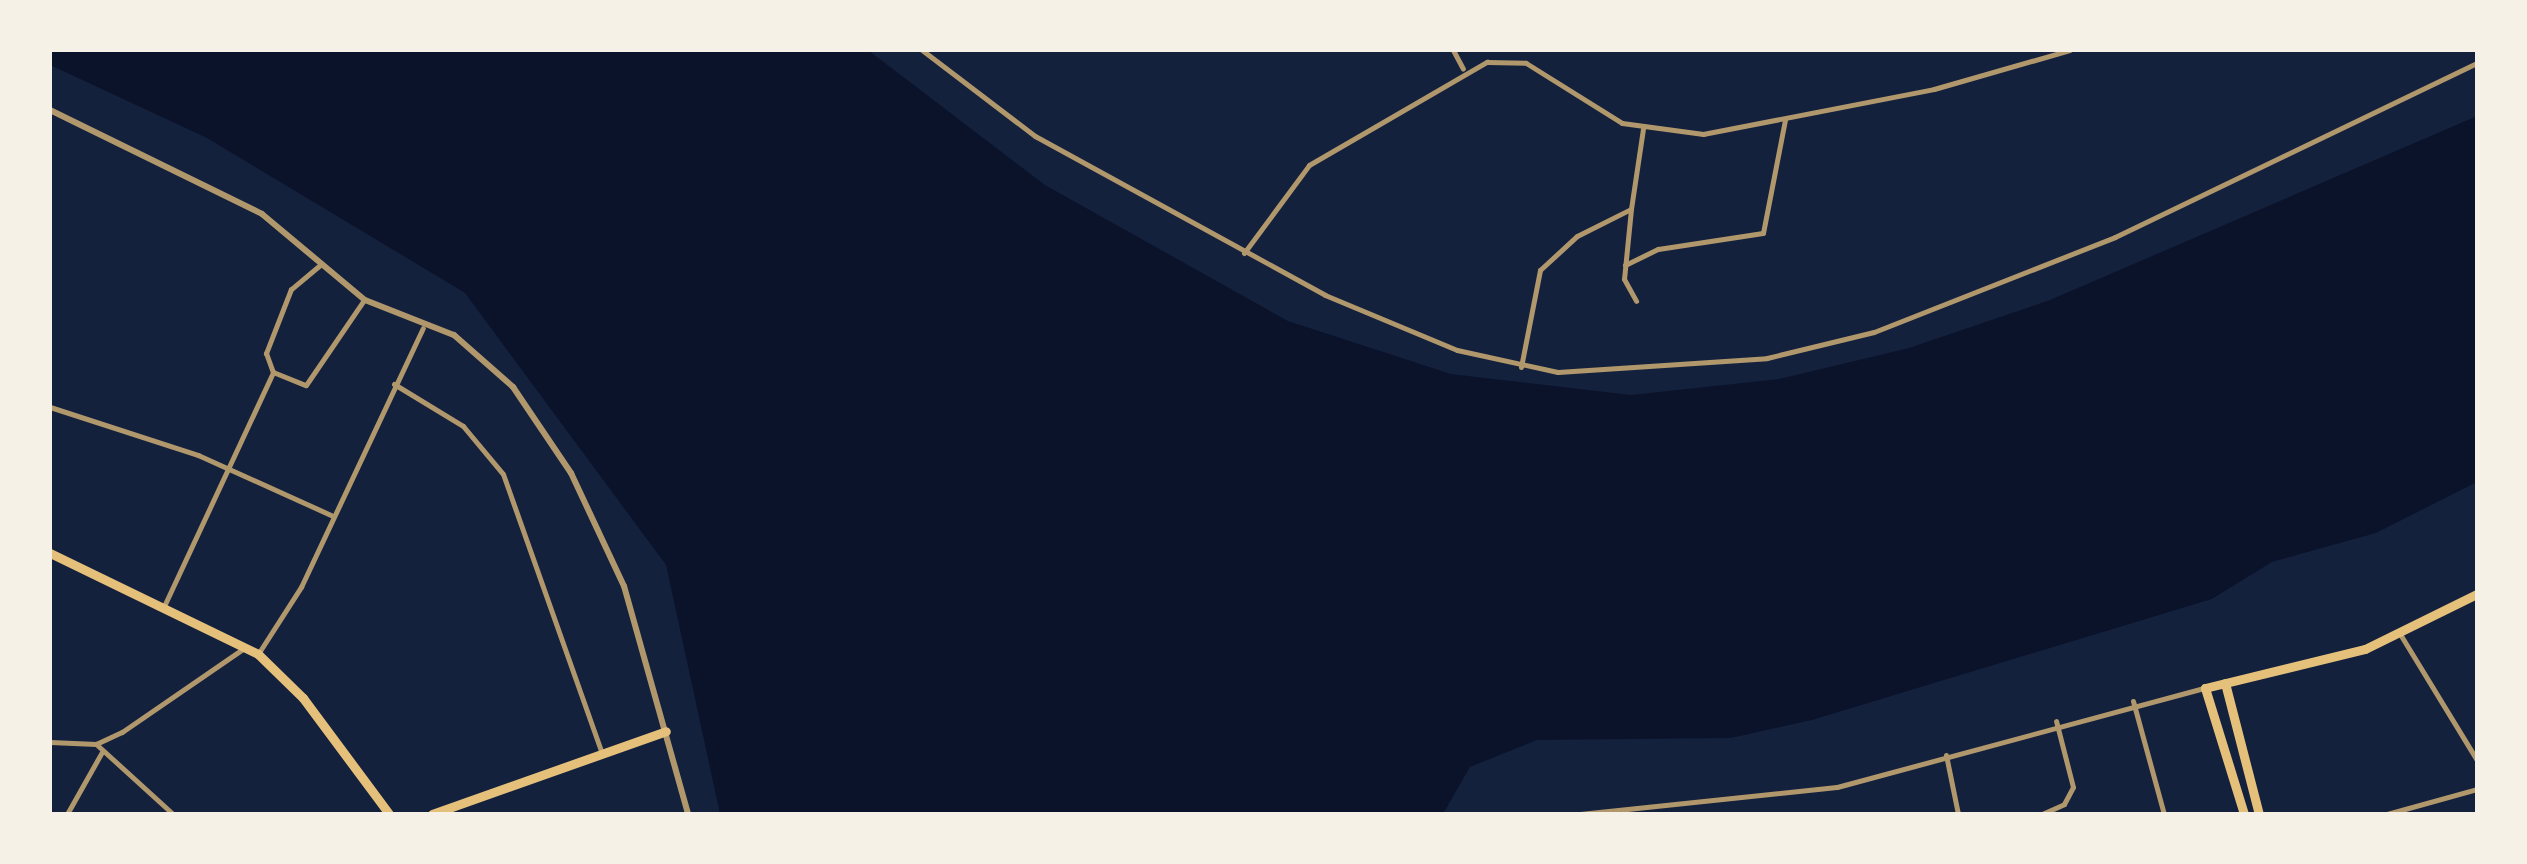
<!DOCTYPE html>
<style>
body{margin:0}
#map{position:relative;width:2527px;height:864px;overflow:hidden;background:#14213d;font-family:"Fira Sans Condensed",sans-serif}
div>[style]{position:absolute}
[style*='--x']{left:calc(var(--x)*1px);top:calc(var(--y)*1px);width:calc(var(--w)*1px);rotate:calc(var(--a)*1deg)}
.water>*{inset:0;background:#0b132b}
.minor>*{height:5px;margin:-2.5px;padding:0 2.5px;transform-origin:2.5px;border-radius:2.5px;background:#b1986c}
.tertiary>*{height:6px;margin:-3px;padding:0 3px;transform-origin:3px;border-radius:3px;background:#b1986c}
.primary>*{height:9px;margin:-4.5px;padding:0 4.5px;transform-origin:4.5px;border-radius:4.5px;background:#e5c07b}
.trunk>*{height:9px;margin:-4.5px;padding:0 4.5px;transform-origin:4.5px;border-radius:4.5px;background:#e5c07b}
span{translate:-50% -50%;white-space:nowrap;text-align:center;line-height:1.15;-webkit-text-stroke:8px #f6f1e7;paint-order:stroke}
.frame{position:absolute;inset:0;border:52px solid #f6f1e7;pointer-events:none}
</style>
<div id="map">
<div class="water">
<div style="clip-path:polygon(50px 50px,868px 50px,1045px 185px,1288px 321px,1451px 374px,1631px 395px,1779px 379px,1909px 348px,2050px 300px,2477px 116px,2477px 482px,2376px 533px,2272px 562px,2212px 599px,1812px 720px,1731px 738px,1537px 740px,1470px 767px,1443px 814px,720px 814px,666px 565px,465px 293px,207px 138px,50px 65px)"></div>
</div>
<div class="minor">
<div style="--x:922;--y:50;--w:142;--a:37.3"></div>
<div style="--x:1035;--y:136;--w:331;--a:28.7"></div>
<div style="--x:1325;--y:295;--w:143;--a:22.6"></div>
<div style="--x:1457;--y:350;--w:103;--a:12.3"></div>
<div style="--x:1558;--y:372;--w:209;--a:-3.8"></div>
<div style="--x:1767;--y:358;--w:110;--a:-13.7"></div>
<div style="--x:1874;--y:332;--w:259;--a:-21.5"></div>
<div style="--x:2115;--y:237;--w:402;--a:-25.7"></div>
<div style="--x:1453;--y:50;--w:21;--a:62"></div>
<div style="--x:1631;--y:209;--w:70;--a:95.7"></div>
<div style="--x:1624;--y:279;--w:25;--a:61"></div>
<div style="--x:1244;--y:253;--w:109;--a:-53.5"></div>
<div style="--x:1309;--y:165;--w:206;--a:-30.1"></div>
<div style="--x:1487;--y:62;--w:39;--a:1"></div>
<div style="--x:1526;--y:63;--w:113;--a:32"></div>
<div style="--x:1622;--y:123;--w:82;--a:7.7"></div>
<div style="--x:1703;--y:134;--w:235;--a:-11"></div>
<div style="--x:1934;--y:89;--w:141;--a:-16"></div>
<div style="--x:320;--y:265;--w:38;--a:140"></div>
<div style="--x:291;--y:289;--w:69;--a:111.3"></div>
<div style="--x:266;--y:353;--w:20;--a:70"></div>
<div style="--x:273;--y:372;--w:35;--a:22"></div>
<div style="--x:306;--y:385;--w:103;--a:-55.7"></div>
<div style="--x:1625;--y:265;--w:37;--a:-26"></div>
<div style="--x:1658;--y:249;--w:106;--a:-8.7"></div>
<div style="--x:1763;--y:233;--w:115;--a:-79"></div>
<div style="--x:1521;--y:367;--w:99;--a:-78.9"></div>
<div style="--x:1540;--y:270;--w:50;--a:-42.6"></div>
<div style="--x:1577;--y:236;--w:60;--a:-26.6"></div>
<div style="--x:1631;--y:209;--w:81;--a:-81.5"></div>
<div style="--x:394;--y:384;--w:81;--a:31.3"></div>
<div style="--x:463;--y:426;--w:62;--a:50.2"></div>
<div style="--x:503;--y:474;--w:296;--a:70.5"></div>
<div style="--x:50;--y:407;--w:156;--a:18"></div>
<div style="--x:198;--y:455;--w:148;--a:24.3"></div>
<div style="--x:165;--y:604;--w:256;--a:-65"></div>
<div style="--x:2400;--y:634;--w:148;--a:58.6"></div>
<div style="--x:258;--y:654;--w:80;--a:-57.3"></div>
<div style="--x:301;--y:587;--w:286;--a:-64.8"></div>
<div style="--x:2133;--y:701;--w:117;--a:74.7"></div>
<div style="--x:50;--y:742;--w:46;--a:2.5"></div>
<div style="--x:96;--y:744;--w:29;--a:-25"></div>
<div style="--x:122;--y:732;--w:148;--a:-34.5"></div>
<div style="--x:96;--y:744;--w:104;--a:42.3"></div>
<div style="--x:1946;--y:755;--w:60;--a:78.5"></div>
<div style="--x:67;--y:814;--w:71;--a:-60.6"></div>
<div style="--x:1580;--y:814;--w:258;--a:-6"></div>
<div style="--x:1837;--y:787;--w:381;--a:-15.1"></div>
<div style="--x:2042;--y:814;--w:24;--a:-24"></div>
<div style="--x:2064;--y:804;--w:19;--a:-62"></div>
<div style="--x:2073;--y:787;--w:68;--a:-104.4"></div>
<div style="--x:2387;--y:814;--w:93;--a:-15.5"></div>
</div>
<div class="tertiary">
<div style="--x:50;--y:110;--w:236;--a:26.1"></div>
<div style="--x:262;--y:214;--w:134;--a:39.9"></div>
<div style="--x:365;--y:300;--w:96;--a:21.5"></div>
<div style="--x:454;--y:335;--w:79;--a:41.4"></div>
<div style="--x:513;--y:387;--w:104;--a:56"></div>
<div style="--x:571;--y:473;--w:125;--a:64.9"></div>
<div style="--x:624;--y:586;--w:237;--a:74.3"></div>
</div>
<div class="primary">
<div style="--x:50;--y:553;--w:231;--a:25.9"></div>
<div style="--x:258;--y:654;--w:63;--a:44.4"></div>
<div style="--x:303;--y:698;--w:144;--a:53.4"></div>
<div style="--x:2225;--y:683;--w:135;--a:75.5"></div>
<div style="--x:2244;--y:814;--w:132;--a:-107.2"></div>
<div style="--x:2205;--y:688;--w:165;--a:-13.7"></div>
<div style="--x:2365;--y:649;--w:125;--a:-26.2"></div>
</div>
<div class="trunk">
<div style="--x:432;--y:814;--w:248;--a:-19.5"></div>
</div>
<div class="frame"></div>
</div>
